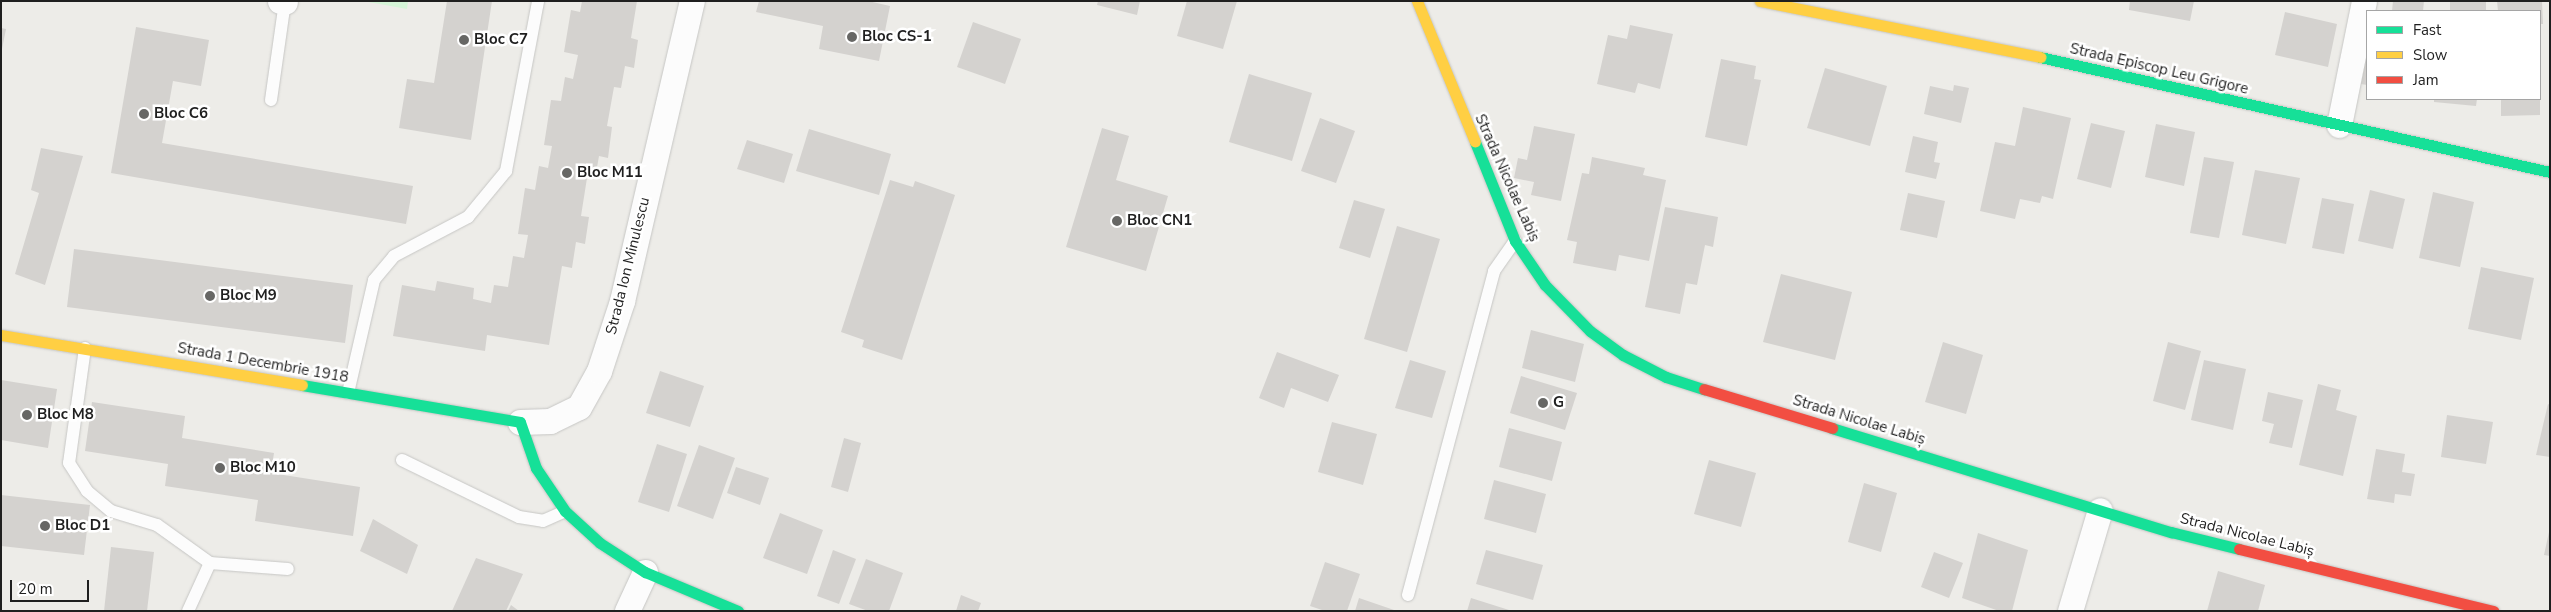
<!DOCTYPE html>
<meta charset="utf-8">
<style>
body{margin:0}
#map{position:relative;width:2551px;height:612px;overflow:hidden;background:#edece8;font-family:"Nunito Sans",sans-serif}
div>[style]{position:absolute}
[style*='--x']{left:calc(var(--x)*1px);top:calc(var(--y)*1px);width:calc(var(--w)*1px);rotate:calc(var(--a)*1deg)}
.park>*{inset:0;background:#d5f4d7}
.building>*{inset:0;background:#d4d2cf}
.roads{filter:drop-shadow(0 0 1px #c6c6c4) drop-shadow(0 0 1px #c6c6c4)}
.lane>*{height:12px;margin:-6px;padding:0 6px;transform-origin:6px;border-radius:6px;background:#fcfcfc}
.street>*{height:25px;margin:-12.5px;padding:0 12.5px;transform-origin:12.5px;border-radius:12.5px;background:#fcfcfc}
.fast>*{height:11px;margin:-5.5px;padding:0 5.5px;transform-origin:5.5px;border-radius:5.5px;background:#16e098}
.slow>*{height:11px;margin:-5.5px;padding:0 5.5px;transform-origin:5.5px;border-radius:5.5px;background:#ffcf43}
.jam>*{height:11px;margin:-5.5px;padding:0 5.5px;transform-origin:5.5px;border-radius:5.5px;background:#f24e42}
.dots>*{width:14px;height:14px;translate:-50% -50%;box-sizing:border-box;border:2px solid #fff;border-radius:50%}
span{translate:-50% -50%;white-space:nowrap;text-align:center;line-height:1.15;-webkit-text-stroke:5px #fff;paint-order:stroke}
.poi-label{font-size:15px;color:#1f1f1f;font-weight:700}
.left{translate:0 -50%;text-align:left}
.street-label{font-size:15px;color:#1f1f1f}
.frame{position:absolute;inset:0;border:2px solid #1f1f1f;pointer-events:none}
.legend{position:absolute;left:2366px;top:10px;width:175px;height:90px;box-sizing:border-box;background:#fff;border:1px solid #a5a5a5;margin:0;padding:6px 9px;list-style:none;font-size:15px;color:#1f1f1f}
.legend li{display:flex;align-items:center;gap:10px;height:25px}
.legend b{width:25px;border:1px solid #a5a5a5}
.scale{position:absolute;left:10px;top:580px;width:79px;height:22px;box-sizing:border-box;border:2px solid #1f1f1f;border-top:0;padding-left:6px;font-size:15px;line-height:18px;white-space:nowrap;color:#1f1f1f;-webkit-text-stroke:4px #fff;paint-order:stroke}
</style>
<div id="map">
<div class="park">
<div style="clip-path:polygon(363px 1px,408px 1px,407px 9px)"></div>
</div>
<div class="building">
<div style="clip-path:polygon(447px 1px,492px 1px,471px 140px,399px 128px,407px 79px,434px 83px)"></div>
<div style="clip-path:polygon(582px 1px,637px 1px,631px 38px,638px 40px,634px 68px,625px 66px,621px 88px,614px 87px,607px 126px,612px 127px,608px 158px,599px 156px,595px 179px,587px 178px,581px 216px,589px 217px,585px 244px,576px 242px,572px 268px,562px 266px,549px 345px,487px 335px,485px 351px,393px 336px,402px 285px,435px 291px,437px 281px,474px 288px,473px 299px,491px 303px,494px 285px,508px 287px,513px 256px,524px 258px,528px 235px,518px 234px,525px 188px,535px 190px,539px 166px,548px 168px,552px 146px,544px 145px,551px 100px,561px 101px,565px 77px,573px 79px,578px 55px,564px 52px,571px 10px,580px 12px)"></div>
<div style="clip-path:polygon(759px 1px,868px 1px,890px 6px,879px 61px,819px 49px,823px 26px,756px 12px)"></div>
<div style="clip-path:polygon(1098px 1px,1140px 1px,1137px 15px,1097px 5px)"></div>
<div style="clip-path:polygon(1187px 1px,1237px 1px,1223px 49px,1177px 36px)"></div>
<div style="clip-path:polygon(2130px 1px,2194px 1px,2190px 21px,2129px 10px)"></div>
<div style="clip-path:polygon(2393px 1px,2424px 1px,2423px 11px,2392px 11px)"></div>
<div style="clip-path:polygon(2450px 1px,2486px 1px,2486px 11px,2450px 11px)"></div>
<div style="clip-path:polygon(2497px 1px,2542px 1px,2543px 24px,2540px 24px,2540px 11px,2498px 11px)"></div>
<div style="clip-path:polygon(2285px 12px,2337px 24px,2328px 67px,2275px 55px)"></div>
<div style="clip-path:polygon(973px 22px,1021px 39px,1005px 84px,957px 67px)"></div>
<div style="clip-path:polygon(1630px 25px,1673px 34px,1660px 89px,1638px 83px,1635px 93px,1597px 84px,1608px 35px,1627px 39px)"></div>
<div style="clip-path:polygon(136px 27px,209px 40px,201px 86px,173px 81px,162px 143px,413px 186px,406px 224px,111px 173px)"></div>
<div style="clip-path:polygon(1px 28px,6px 29px,2px 49px,1px 49px)"></div>
<div style="clip-path:polygon(2367px 52px,2367px 85px,2361px 84px)"></div>
<div style="clip-path:polygon(1721px 59px,1756px 66px,1754px 79px,1761px 80px,1747px 146px,1705px 137px)"></div>
<div style="clip-path:polygon(1825px 68px,1887px 86px,1870px 146px,1807px 128px)"></div>
<div style="clip-path:polygon(1249px 74px,1312px 93px,1292px 161px,1229px 142px)"></div>
<div style="clip-path:polygon(1954px 85px,1969px 88px,1961px 123px,1924px 114px,1930px 86px,1953px 91px)"></div>
<div style="clip-path:polygon(2434px 99px,2477px 99px,2476px 106px,2434px 102px)"></div>
<div style="clip-path:polygon(2501px 99px,2540px 99px,2540px 115px,2501px 116px)"></div>
<div style="clip-path:polygon(2023px 107px,2071px 118px,2053px 199px,2042px 196px,2040px 203px,2020px 199px,2015px 219px,1980px 211px,1995px 142px,2015px 146px)"></div>
<div style="clip-path:polygon(1320px 118px,1355px 131px,1336px 183px,1301px 171px)"></div>
<div style="clip-path:polygon(2091px 123px,2125px 131px,2111px 188px,2077px 179px)"></div>
<div style="clip-path:polygon(2156px 124px,2195px 132px,2184px 186px,2145px 177px)"></div>
<div style="clip-path:polygon(1534px 126px,1575px 134px,1561px 201px,1531px 195px,1534px 182px,1514px 178px,1518px 158px,1527px 160px)"></div>
<div style="clip-path:polygon(1102px 128px,1129px 136px,1116px 180px,1168px 196px,1146px 271px,1066px 247px)"></div>
<div style="clip-path:polygon(809px 129px,891px 154px,879px 195px,796px 171px)"></div>
<div style="clip-path:polygon(1913px 136px,1938px 142px,1934px 162px,1940px 163px,1936px 179px,1905px 172px)"></div>
<div style="clip-path:polygon(747px 140px,793px 154px,784px 183px,737px 169px)"></div>
<div style="clip-path:polygon(41px 148px,83px 156px,45px 285px,15px 274px,39px 193px,31px 190px)"></div>
<div style="clip-path:polygon(1592px 157px,1645px 168px,1643px 175px,1666px 180px,1649px 261px,1619px 255px,1616px 271px,1573px 263px,1577px 242px,1567px 240px,1582px 173px,1589px 174px)"></div>
<div style="clip-path:polygon(2204px 157px,2234px 162px,2219px 238px,2190px 233px)"></div>
<div style="clip-path:polygon(2255px 170px,2300px 178px,2286px 244px,2242px 235px)"></div>
<div style="clip-path:polygon(890px 180px,913px 187px,915px 181px,955px 195px,902px 360px,862px 347px,864px 340px,841px 332px)"></div>
<div style="clip-path:polygon(2370px 190px,2405px 199px,2393px 249px,2358px 241px)"></div>
<div style="clip-path:polygon(2433px 192px,2474px 202px,2460px 267px,2419px 258px)"></div>
<div style="clip-path:polygon(1908px 193px,1945px 201px,1937px 238px,1900px 230px)"></div>
<div style="clip-path:polygon(2322px 198px,2354px 204px,2344px 254px,2312px 248px)"></div>
<div style="clip-path:polygon(1354px 200px,1385px 209px,1370px 258px,1339px 248px)"></div>
<div style="clip-path:polygon(1665px 207px,1718px 217px,1713px 247px,1705px 245px,1697px 285px,1686px 283px,1680px 314px,1645px 307px)"></div>
<div style="clip-path:polygon(1397px 226px,1440px 239px,1407px 352px,1364px 339px)"></div>
<div style="clip-path:polygon(74px 249px,353px 285px,345px 343px,67px 307px)"></div>
<div style="clip-path:polygon(2481px 267px,2534px 278px,2521px 340px,2468px 329px)"></div>
<div style="clip-path:polygon(1781px 274px,1852px 292px,1835px 360px,1763px 342px)"></div>
<div style="clip-path:polygon(1531px 330px,1584px 344px,1575px 382px,1522px 368px)"></div>
<div style="clip-path:polygon(1943px 342px,1983px 355px,1966px 414px,1925px 402px)"></div>
<div style="clip-path:polygon(2168px 342px,2201px 351px,2185px 410px,2153px 401px)"></div>
<div style="clip-path:polygon(1277px 352px,1339px 375px,1328px 402px,1291px 388px,1284px 408px,1259px 398px)"></div>
<div style="clip-path:polygon(1410px 360px,1446px 371px,1432px 418px,1395px 408px)"></div>
<div style="clip-path:polygon(2204px 360px,2246px 369px,2233px 430px,2191px 420px)"></div>
<div style="clip-path:polygon(660px 371px,704px 386px,690px 427px,646px 413px)"></div>
<div style="clip-path:polygon(1521px 376px,1577px 393px,1565px 430px,1510px 413px)"></div>
<div style="clip-path:polygon(1px 380px,57px 389px,48px 448px,1px 440px)"></div>
<div style="clip-path:polygon(2318px 384px,2341px 390px,2336px 410px,2357px 416px,2343px 476px,2299px 465px)"></div>
<div style="clip-path:polygon(2268px 392px,2303px 400px,2292px 448px,2269px 443px,2274px 424px,2262px 421px)"></div>
<div style="clip-path:polygon(92px 402px,185px 416px,182px 438px,274px 453px,271px 473px,360px 487px,353px 536px,255px 521px,258px 500px,165px 486px,168px 464px,85px 451px)"></div>
<div style="clip-path:polygon(2548px 404px,2550px 405px,2550px 457px,2536px 455px)"></div>
<div style="clip-path:polygon(2447px 415px,2493px 422px,2486px 464px,2441px 457px)"></div>
<div style="clip-path:polygon(1332px 422px,1377px 434px,1363px 485px,1318px 472px)"></div>
<div style="clip-path:polygon(1509px 428px,1562px 442px,1552px 481px,1499px 467px)"></div>
<div style="clip-path:polygon(844px 438px,861px 443px,848px 492px,831px 487px)"></div>
<div style="clip-path:polygon(657px 444px,687px 454px,669px 512px,638px 502px)"></div>
<div style="clip-path:polygon(699px 445px,735px 458px,713px 519px,677px 506px)"></div>
<div style="clip-path:polygon(2376px 449px,2405px 454px,2402px 472px,2415px 474px,2411px 496px,2395px 494px,2394px 503px,2367px 499px)"></div>
<div style="clip-path:polygon(1709px 460px,1756px 473px,1741px 527px,1694px 514px)"></div>
<div style="clip-path:polygon(736px 467px,769px 478px,760px 505px,727px 493px)"></div>
<div style="clip-path:polygon(1494px 480px,1546px 494px,1536px 533px,1484px 519px)"></div>
<div style="clip-path:polygon(1864px 483px,1897px 493px,1881px 552px,1848px 542px)"></div>
<div style="clip-path:polygon(1px 495px,90px 505px,84px 555px,1px 546px)"></div>
<div style="clip-path:polygon(780px 513px,823px 530px,807px 574px,763px 558px)"></div>
<div style="clip-path:polygon(373px 519px,418px 545px,407px 574px,360px 551px)"></div>
<div style="clip-path:polygon(2549px 532px,2550px 532px,2550px 556px,2544px 555px)"></div>
<div style="clip-path:polygon(1978px 533px,2028px 550px,2012px 611px,1999px 611px,1962px 598px)"></div>
<div style="clip-path:polygon(111px 547px,154px 552px,147px 611px,104px 611px)"></div>
<div style="clip-path:polygon(833px 550px,856px 559px,839px 604px,817px 596px)"></div>
<div style="clip-path:polygon(1486px 550px,1543px 565px,1533px 600px,1476px 584px)"></div>
<div style="clip-path:polygon(1934px 552px,1963px 563px,1949px 598px,1921px 587px)"></div>
<div style="clip-path:polygon(476px 558px,523px 574px,506px 611px,452px 611px)"></div>
<div style="clip-path:polygon(866px 559px,903px 573px,889px 611px,868px 611px,849px 604px)"></div>
<div style="clip-path:polygon(1325px 562px,1360px 574px,1347px 611px,1325px 611px,1310px 606px)"></div>
<div style="clip-path:polygon(2218px 571px,2265px 585px,2258px 611px,2207px 611px)"></div>
<div style="clip-path:polygon(961px 595px,981px 603px,978px 611px,956px 611px)"></div>
<div style="clip-path:polygon(1359px 598px,1394px 610px,1394px 611px,1355px 611px)"></div>
<div style="clip-path:polygon(1471px 598px,1509px 610px,1509px 611px,1467px 611px)"></div>
<div style="clip-path:polygon(511px 605px,519px 611px,508px 611px)"></div>
</div>
<div class="roads">
<div class="lane">
<div style="--x:271;--y:100;--w:99;--a:-81.9"></div>
<div style="--x:85;--y:348;--w:116;--a:97.9"></div>
<div style="--x:69;--y:463;--w:33;--a:57"></div>
<div style="--x:87;--y:491;--w:31;--a:40"></div>
<div style="--x:111;--y:511;--w:48;--a:16.9"></div>
<div style="--x:157;--y:525;--w:65;--a:35.6"></div>
<div style="--x:348;--y:393;--w:116;--a:-77"></div>
<div style="--x:374;--y:280;--w:31;--a:-50"></div>
<div style="--x:394;--y:256;--w:84;--a:-27.8"></div>
<div style="--x:468;--y:217;--w:60;--a:-50.4"></div>
<div style="--x:506;--y:171;--w:173;--a:-79.3"></div>
<div style="--x:402;--y:460;--w:130;--a:26"></div>
<div style="--x:519;--y:517;--w:24;--a:9"></div>
<div style="--x:543;--y:521;--w:24;--a:-24"></div>
<div style="--x:1408;--y:595;--w:335;--a:-75.1"></div>
<div style="--x:1494;--y:271;--w:37;--a:-55"></div>
<div style="--x:188;--y:611;--w:53;--a:-65.4"></div>
<div style="--x:210;--y:563;--w:78;--a:4.4"></div>
</div>
<div class="street">
<div style="--x:280;--y:1;--w:5;--a:11"></div>
<div style="--x:2339;--y:125;--w:126;--a:-78.6"></div>
<div style="--x:520;--y:422;--w:30;--a:-2"></div>
<div style="--x:550;--y:421;--w:32;--a:-26"></div>
<div style="--x:579;--y:407;--w:41;--a:-60.9"></div>
<div style="--x:599;--y:371;--w:74;--a:-71.8"></div>
<div style="--x:622;--y:301;--w:308;--a:-76.9"></div>
<div style="--x:627;--y:611;--w:43;--a:-65.2"></div>
<div style="--x:2070;--y:611;--w:105;--a:-73.5"></div>
</div>
<div class="fast">
<div style="--x:2040;--y:57;--w:523;--a:12.71"></div>
<div style="--x:1475;--y:142;--w:107;--a:68"></div>
<div style="--x:1515;--y:241;--w:53;--a:55.7"></div>
<div style="--x:1545;--y:285;--w:64;--a:45.6"></div>
<div style="--x:1590;--y:331;--w:41;--a:36"></div>
<div style="--x:1623;--y:355;--w:48;--a:27.1"></div>
<div style="--x:1666;--y:377;--w:40;--a:18"></div>
<div style="--x:302;--y:385;--w:221;--a:9.6"></div>
<div style="--x:520;--y:422;--w:49;--a:70.8"></div>
<div style="--x:536;--y:468;--w:52;--a:56"></div>
<div style="--x:565;--y:511;--w:47;--a:42.4"></div>
<div style="--x:600;--y:543;--w:54;--a:32.8"></div>
<div style="--x:645;--y:572;--w:101;--a:22.8"></div>
<div style="--x:1832;--y:428;--w:355;--a:17.1"></div>
<div style="--x:2171;--y:532;--w:70;--a:14"></div>
</div>
<div class="slow">
<div style="--x:1417;--y:1;--w:152;--a:67.6"></div>
<div style="--x:1760;--y:1;--w:286;--a:11.3"></div>
<div style="--x:1;--y:335;--w:305;--a:9.4"></div>
</div>
<div class="jam">
<div style="--x:1704;--y:389;--w:134;--a:16.9"></div>
<div style="--x:2239;--y:549;--w:262;--a:13.7"></div>
</div>
</div>
<div class="dots">
<div style="left:852px;top:37px;background:#676765"></div>
<div style="left:464px;top:40px;background:#676765"></div>
<div style="left:144px;top:114px;background:#676765"></div>
<div style="left:567px;top:173px;background:#676765"></div>
<div style="left:1117px;top:221px;background:#676765"></div>
<div style="left:210px;top:296px;background:#676765"></div>
<div style="left:1543px;top:403px;background:#676765"></div>
<div style="left:27px;top:415px;background:#676765"></div>
<div style="left:220px;top:468px;background:#676765"></div>
<div style="left:45px;top:526px;background:#676765"></div>
</div>
<div class="poi-label">
<span class="left" style="left:862px;top:37px">Bloc CS-1</span>
<span class="left" style="left:474px;top:40px">Bloc C7</span>
<span class="left" style="left:154px;top:114px">Bloc C6</span>
<span class="left" style="left:577px;top:173px">Bloc M11</span>
<span class="left" style="left:1127px;top:221px">Bloc CN1</span>
<span class="left" style="left:220px;top:296px">Bloc M9</span>
<span class="left" style="left:1553px;top:403px">G</span>
<span class="left" style="left:37px;top:415px">Bloc M8</span>
<span class="left" style="left:230px;top:468px">Bloc M10</span>
<span class="left" style="left:55px;top:526px">Bloc D1</span>
</div>
<div class="street-label">
<span style="left:2159px;top:69px;rotate:13deg">Strada Episcop Leu Grigore</span>
<span style="left:1507px;top:178px;rotate:66deg">Strada Nicolae Labiș</span>
<span style="left:628px;top:266px;rotate:-76deg">Strada Ion Minulescu</span>
<span style="left:263px;top:363px;rotate:10deg">Strada 1 Decembrie 1918</span>
<span style="left:1859px;top:420px;rotate:17deg">Strada Nicolae Labiș</span>
<span style="left:2247px;top:535px;rotate:14deg">Strada Nicolae Labiș</span>
</div>
<div class="frame"></div>
<ul class="legend">
<li><b style="height:6px;background:#16e098"></b>Fast</li>
<li><b style="height:6px;background:#ffcf43"></b>Slow</li>
<li><b style="height:6px;background:#f24e42"></b>Jam</li>
</ul>
<div class="scale">20 m</div>
</div>
